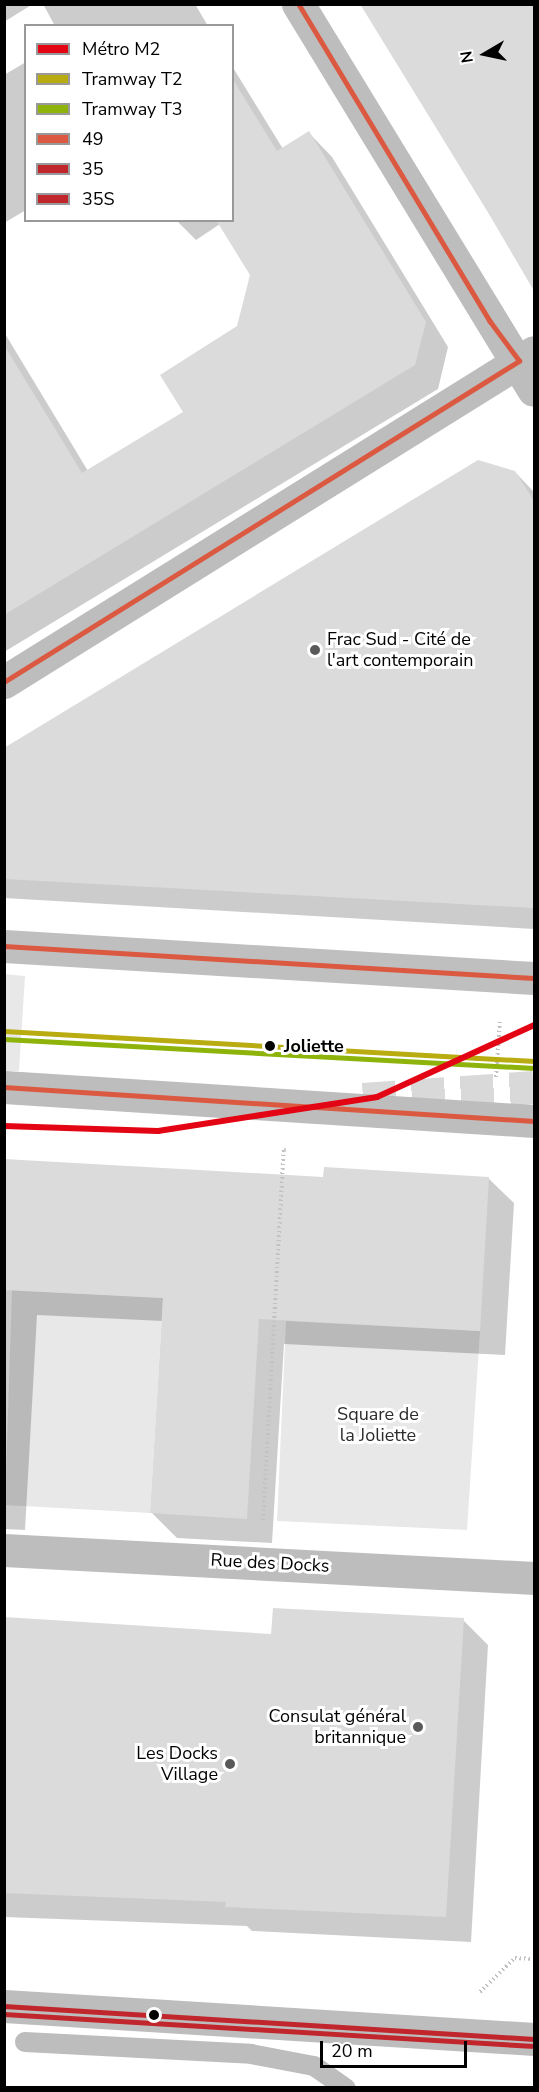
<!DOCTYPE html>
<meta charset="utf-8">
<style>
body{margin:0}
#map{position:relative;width:539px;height:2092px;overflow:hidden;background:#fff;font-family:"Nunito Sans",sans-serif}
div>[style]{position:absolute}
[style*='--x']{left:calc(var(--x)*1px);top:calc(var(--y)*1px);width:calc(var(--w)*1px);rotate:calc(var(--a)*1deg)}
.green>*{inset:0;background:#e8e8e8}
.shadow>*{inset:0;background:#0003}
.building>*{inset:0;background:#dbdbdb}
.trunk-tunnel>*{height:33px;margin-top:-16.5px;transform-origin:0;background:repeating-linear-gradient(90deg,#d9d9d9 0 33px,transparent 0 49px)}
.path>*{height:4px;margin-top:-2px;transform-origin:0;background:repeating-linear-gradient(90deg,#c2c2c2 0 1.5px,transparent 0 4.5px)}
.service>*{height:20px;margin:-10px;padding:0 10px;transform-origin:10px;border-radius:10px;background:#bdbdbd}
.minor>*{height:33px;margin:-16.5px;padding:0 16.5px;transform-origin:16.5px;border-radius:16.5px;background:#bdbdbd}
.tertiary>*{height:33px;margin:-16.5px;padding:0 16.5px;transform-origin:16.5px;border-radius:16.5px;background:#bdbdbd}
.secondary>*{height:33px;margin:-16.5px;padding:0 16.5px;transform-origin:16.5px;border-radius:16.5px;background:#bfbfbf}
.bus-1>*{height:4.5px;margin:-2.25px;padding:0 2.25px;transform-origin:2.25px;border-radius:2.25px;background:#dc5941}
.bus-2>*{height:4.5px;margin:-2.25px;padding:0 2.25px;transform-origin:2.25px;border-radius:2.25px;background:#c0262c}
.bus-3>*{height:4.5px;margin:-2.25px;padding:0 2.25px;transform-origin:2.25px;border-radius:2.25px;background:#c0262c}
.tram-1>*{height:4.5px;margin:-2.25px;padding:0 2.25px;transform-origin:2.25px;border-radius:2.25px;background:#b8ac10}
.tram-2>*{height:4.5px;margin:-2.25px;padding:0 2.25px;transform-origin:2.25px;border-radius:2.25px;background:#8eb40c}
.metro-1>*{height:6px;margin:-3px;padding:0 3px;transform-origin:3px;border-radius:3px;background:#e30513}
.dots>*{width:16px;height:16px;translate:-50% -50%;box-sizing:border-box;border:3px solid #fff;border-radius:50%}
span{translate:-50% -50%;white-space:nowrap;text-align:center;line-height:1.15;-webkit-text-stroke:6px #fff;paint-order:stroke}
.poi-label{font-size:18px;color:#000}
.left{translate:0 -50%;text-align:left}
.right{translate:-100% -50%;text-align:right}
.stop-label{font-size:18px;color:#000;font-weight:700}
.park-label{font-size:18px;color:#2c2c2c}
.street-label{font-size:18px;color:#000}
.frame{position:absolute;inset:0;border:6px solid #000;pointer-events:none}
.legend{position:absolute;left:24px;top:24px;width:210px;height:198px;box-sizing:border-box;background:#fff;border:2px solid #999;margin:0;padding:8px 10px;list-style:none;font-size:18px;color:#000}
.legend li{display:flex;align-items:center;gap:12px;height:30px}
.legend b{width:30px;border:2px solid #999}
.north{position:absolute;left:455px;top:24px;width:60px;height:60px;-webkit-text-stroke:4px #fff;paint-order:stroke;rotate:261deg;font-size:16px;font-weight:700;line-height:24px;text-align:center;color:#000}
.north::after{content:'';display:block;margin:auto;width:21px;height:27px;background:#000;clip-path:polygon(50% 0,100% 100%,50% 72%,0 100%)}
.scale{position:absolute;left:320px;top:2041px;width:147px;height:27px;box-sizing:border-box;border:3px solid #000;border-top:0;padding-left:8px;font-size:18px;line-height:21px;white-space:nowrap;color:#000;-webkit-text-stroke:4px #fff;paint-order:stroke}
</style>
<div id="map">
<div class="green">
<div style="clip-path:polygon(4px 974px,25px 976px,19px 1071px,5px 1071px)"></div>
<div style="clip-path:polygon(12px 1290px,163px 1298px,150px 1513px,5px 1505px)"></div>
<div style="clip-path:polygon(286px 1321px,480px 1331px,467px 1530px,277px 1521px)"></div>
</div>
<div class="shadow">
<div style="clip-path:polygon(4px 4px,33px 4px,4px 22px)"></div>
<div style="clip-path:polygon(43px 4px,195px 4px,208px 26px,55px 26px)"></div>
<div style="clip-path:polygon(361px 4px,534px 4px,534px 278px,520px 264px)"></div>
<div style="clip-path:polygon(26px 62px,26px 210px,4px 223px,4px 75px)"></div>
<div style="clip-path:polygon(232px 66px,283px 149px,309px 133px,332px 157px,448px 347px,438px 389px,4px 652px,4px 332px,88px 471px,185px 412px,238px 327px,252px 275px,220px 224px,196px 240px,176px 220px,232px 220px)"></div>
<div style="clip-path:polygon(515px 472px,534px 492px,534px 929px,4px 898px,4px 750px)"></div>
<div style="clip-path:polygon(4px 1161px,325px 1178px,488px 1178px,514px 1203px,505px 1355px,284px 1344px,272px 1543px,177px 1538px,152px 1513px,163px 1321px,37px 1315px,25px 1530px,4px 1529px)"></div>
<div style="clip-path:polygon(4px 1620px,273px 1636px,463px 1620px,488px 1645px,471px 1942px,252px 1931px,247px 1926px,4px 1917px)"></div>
</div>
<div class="building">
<div style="clip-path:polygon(360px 4px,534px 4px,534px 291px,489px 214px)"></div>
<div style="clip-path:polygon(232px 78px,277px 151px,309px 131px,426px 322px,415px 365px,4px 615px,4px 345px,82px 473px,183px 412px,160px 375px,237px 326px,250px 275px,216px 220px,232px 220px)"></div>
<div style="clip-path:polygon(478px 460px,515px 471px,534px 501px,534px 908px,4px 879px,4px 748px)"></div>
<div style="clip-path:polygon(4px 1159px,323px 1177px,324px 1167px,489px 1177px,480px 1331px,259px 1319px,247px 1519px,150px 1513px,163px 1298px,4px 1290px)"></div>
<div style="clip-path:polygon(273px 1608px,464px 1618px,446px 1917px,225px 1907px,226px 1902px,4px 1893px,4px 1617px,271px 1634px)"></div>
</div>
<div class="trunk-tunnel">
<div style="--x:363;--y:1099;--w:171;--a:-4"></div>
</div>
<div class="path">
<div style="--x:496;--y:1077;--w:58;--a:-86.1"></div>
<div style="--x:263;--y:1520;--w:371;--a:-86.8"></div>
<div style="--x:284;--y:1150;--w:3;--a:18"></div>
<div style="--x:480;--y:1992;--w:49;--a:-44.2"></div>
<div style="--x:515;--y:1958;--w:19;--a:3"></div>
</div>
<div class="service">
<div style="--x:25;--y:2042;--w:226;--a:3"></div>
<div style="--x:251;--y:2054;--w:64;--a:10.8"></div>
<div style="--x:314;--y:2066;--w:39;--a:35"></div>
</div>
<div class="minor">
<div style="--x:298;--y:4;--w:452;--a:58.6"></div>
<div style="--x:4;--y:682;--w:624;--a:-31.91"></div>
<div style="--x:4;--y:1087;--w:531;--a:3.67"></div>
<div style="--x:4;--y:1550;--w:531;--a:3.02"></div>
</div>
<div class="tertiary">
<div style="--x:4;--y:2006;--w:531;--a:3.56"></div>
</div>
<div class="secondary">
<div style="--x:4;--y:946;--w:531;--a:3.46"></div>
</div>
<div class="bus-1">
<div style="--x:4;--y:682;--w:607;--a:-31.94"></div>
<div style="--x:519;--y:361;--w:49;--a:-126.6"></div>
<div style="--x:490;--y:322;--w:371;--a:-121.1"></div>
<div style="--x:4;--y:946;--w:531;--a:3.46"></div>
<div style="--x:4;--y:1087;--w:531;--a:3.67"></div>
</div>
<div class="bus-2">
<div style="--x:4;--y:2006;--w:531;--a:3.56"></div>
</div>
<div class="bus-3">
<div style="--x:4;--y:2014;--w:531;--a:3.46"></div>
</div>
<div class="tram-1">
<div style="--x:4;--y:1031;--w:531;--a:3.24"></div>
</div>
<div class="tram-2">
<div style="--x:4;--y:1039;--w:531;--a:3.13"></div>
</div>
<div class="metro-1">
<div style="--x:4;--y:1126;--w:154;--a:1.9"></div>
<div style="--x:158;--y:1131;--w:222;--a:-8.8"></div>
<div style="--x:377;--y:1097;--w:173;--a:-24.6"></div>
</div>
<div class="dots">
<div style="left:315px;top:650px;background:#595959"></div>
<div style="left:270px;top:1046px;background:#000"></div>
<div style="left:418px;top:1727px;background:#595959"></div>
<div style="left:230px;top:1764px;background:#595959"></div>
<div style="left:154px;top:2015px;background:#000"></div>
</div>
<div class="poi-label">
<span class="left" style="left:327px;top:650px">Frac Sud - Cité de<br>l'art contemporain</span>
<span class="right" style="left:406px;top:1727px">Consulat général<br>britannique</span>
<span class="right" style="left:218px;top:1764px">Les Docks<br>Village</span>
</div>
<div class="stop-label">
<span class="left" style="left:284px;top:1046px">Joliette</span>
</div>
<div class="park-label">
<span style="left:378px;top:1425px">Square de<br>la Joliette</span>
</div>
<div class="street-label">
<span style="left:270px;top:1563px;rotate:3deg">Rue des Docks</span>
</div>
<div class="frame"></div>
<ul class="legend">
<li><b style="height:8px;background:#e30513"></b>Métro M2</li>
<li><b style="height:8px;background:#b8ac10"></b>Tramway T2</li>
<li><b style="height:8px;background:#8eb40c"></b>Tramway T3</li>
<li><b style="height:8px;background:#dc5941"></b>49</li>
<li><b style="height:8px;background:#c0262c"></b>35</li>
<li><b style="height:8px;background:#c0262c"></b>35S</li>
</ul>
<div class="north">N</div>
<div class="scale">20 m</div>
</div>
